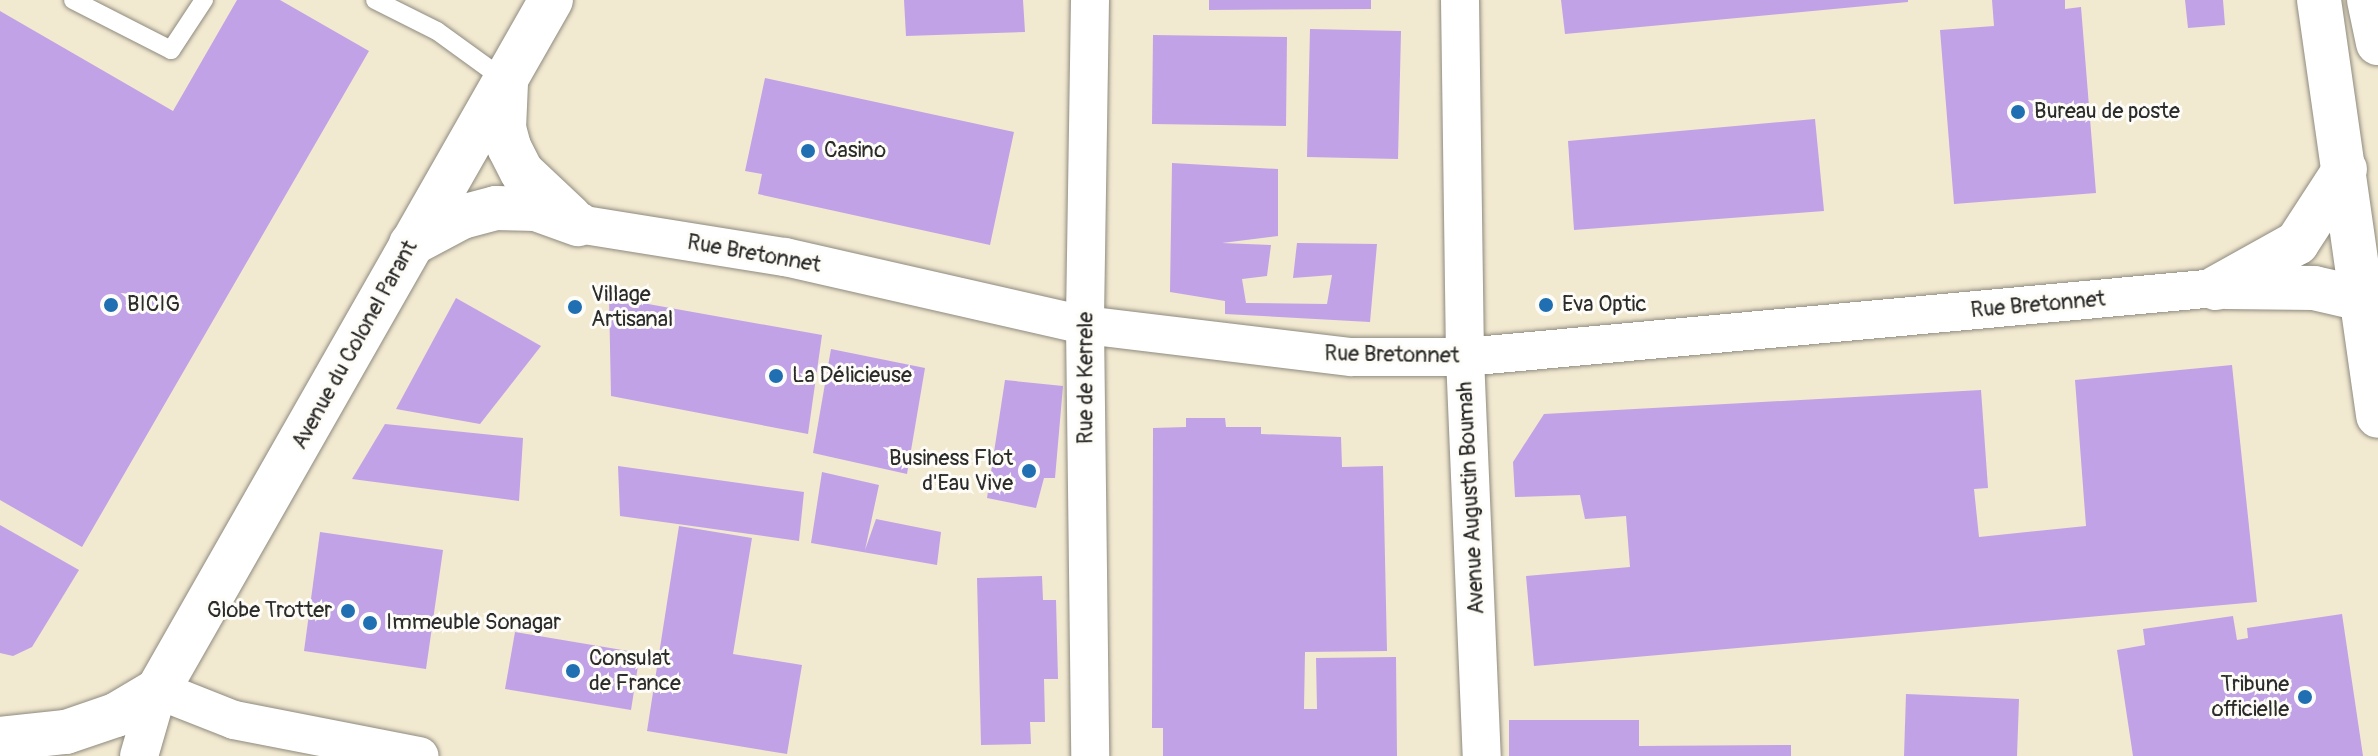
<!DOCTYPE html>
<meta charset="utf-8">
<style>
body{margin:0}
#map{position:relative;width:2378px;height:756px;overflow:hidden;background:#f2e9d1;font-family:Pangolin,sans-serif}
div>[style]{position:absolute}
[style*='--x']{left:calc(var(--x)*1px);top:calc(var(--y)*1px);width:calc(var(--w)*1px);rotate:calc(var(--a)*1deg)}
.building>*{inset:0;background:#c1a2e7}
.roads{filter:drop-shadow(0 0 2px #8e8a7e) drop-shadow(0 0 2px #8e8a7e)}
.service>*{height:18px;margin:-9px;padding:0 9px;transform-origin:9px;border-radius:9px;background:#fff}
.minor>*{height:38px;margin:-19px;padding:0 19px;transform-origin:19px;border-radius:19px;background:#fff}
.secondary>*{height:44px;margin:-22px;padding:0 22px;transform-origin:22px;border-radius:22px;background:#fff}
.primary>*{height:44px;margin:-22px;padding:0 22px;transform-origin:22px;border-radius:22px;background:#fff}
.dots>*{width:22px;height:22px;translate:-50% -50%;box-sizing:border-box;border:4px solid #fdfcf7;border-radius:50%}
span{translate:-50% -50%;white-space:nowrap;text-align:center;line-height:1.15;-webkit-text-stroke:6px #fdfcf7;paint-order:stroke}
.poi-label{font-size:22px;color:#2b2b2b}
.left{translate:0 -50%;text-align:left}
.right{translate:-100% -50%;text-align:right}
.street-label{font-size:22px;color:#2b2b2b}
</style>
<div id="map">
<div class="building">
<div style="clip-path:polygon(237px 0,280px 0,369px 51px,82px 547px,0 500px,0 11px,173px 111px)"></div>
<div style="clip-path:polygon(904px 0,1023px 0,1025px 32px,906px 36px)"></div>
<div style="clip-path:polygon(1209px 0,1371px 0,1371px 9px,1209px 10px)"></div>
<div style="clip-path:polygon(1561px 0,1908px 0,1908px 2px,1565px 34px)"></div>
<div style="clip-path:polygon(1992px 0,2065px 0,2065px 9px,2081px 7px,2096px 193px,1954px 204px,1940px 30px,1994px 26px)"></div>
<div style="clip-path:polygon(2185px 0,2223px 0,2225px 25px,2188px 28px)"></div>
<div style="clip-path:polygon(1310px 29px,1401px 31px,1398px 159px,1307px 157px)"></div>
<div style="clip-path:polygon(1153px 35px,1287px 37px,1286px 126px,1152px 124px)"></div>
<div style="clip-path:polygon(765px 78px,1014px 132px,990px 245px,758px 194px,762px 174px,745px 171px)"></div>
<div style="clip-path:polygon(1815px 119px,1824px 211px,1574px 230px,1568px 141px)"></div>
<div style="clip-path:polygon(1172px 163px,1278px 169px,1278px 236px,1222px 243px,1271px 245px,1267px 276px,1242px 279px,1246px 303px,1327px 304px,1332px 275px,1293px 278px,1297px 243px,1377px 244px,1370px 322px,1225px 314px,1225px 301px,1170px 292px)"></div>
<div style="clip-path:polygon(609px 297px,822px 335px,808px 434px,611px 396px)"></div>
<div style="clip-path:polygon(456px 298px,541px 346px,480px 424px,396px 409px)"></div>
<div style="clip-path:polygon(831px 349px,925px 368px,907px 474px,813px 453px)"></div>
<div style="clip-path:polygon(2232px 365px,2257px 602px,1534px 666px,1526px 576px,1630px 567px,1626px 516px,1585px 519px,1580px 495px,1515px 497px,1513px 462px,1544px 414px,1981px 390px,1988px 488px,1974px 489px,1979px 537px,2086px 526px,2075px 380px)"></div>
<div style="clip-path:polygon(1005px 380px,1063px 386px,1055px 478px,1044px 478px,1036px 508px,987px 498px)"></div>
<div style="clip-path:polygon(1186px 418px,1225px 418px,1226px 427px,1261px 427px,1261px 434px,1341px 437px,1342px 467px,1383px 466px,1387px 651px,1305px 652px,1304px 709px,1317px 709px,1316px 658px,1396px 657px,1397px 756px,1163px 756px,1163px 728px,1152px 728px,1153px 428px,1186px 427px)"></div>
<div style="clip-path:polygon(385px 424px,523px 438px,519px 501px,352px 479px)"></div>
<div style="clip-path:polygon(618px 466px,804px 492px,799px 541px,620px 516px)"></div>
<div style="clip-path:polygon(822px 472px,879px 485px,865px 550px,876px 519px,941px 532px,937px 565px,811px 543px)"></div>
<div style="clip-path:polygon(0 525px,79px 570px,32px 647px,13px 656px,0 653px)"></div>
<div style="clip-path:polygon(679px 526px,752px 538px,733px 654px,802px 665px,787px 754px,647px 731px)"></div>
<div style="clip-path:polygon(320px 532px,443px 550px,426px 669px,304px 651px)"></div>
<div style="clip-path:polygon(1042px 576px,1043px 600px,1056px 600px,1058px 679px,1044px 679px,1045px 722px,1030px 722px,1031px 744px,981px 745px,977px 578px)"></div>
<div style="clip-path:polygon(2342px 614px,2363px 756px,2133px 756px,2117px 650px,2145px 645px,2143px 629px,2233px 616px,2237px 640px,2248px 638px,2247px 628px)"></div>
<div style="clip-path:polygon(515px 632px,640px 653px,631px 710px,505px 689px)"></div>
<div style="clip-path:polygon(1906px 694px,2019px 699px,2017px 756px,1904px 756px)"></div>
<div style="clip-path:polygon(1509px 720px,1639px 720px,1639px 746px,1791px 745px,1791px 756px,1509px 756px)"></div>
</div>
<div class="roads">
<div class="service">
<div style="--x:73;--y:0;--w:110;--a:27"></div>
<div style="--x:171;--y:50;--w:60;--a:-56.6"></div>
<div style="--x:375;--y:0;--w:69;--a:26.6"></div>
<div style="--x:437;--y:31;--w:85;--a:35.9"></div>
</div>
<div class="minor">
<div style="--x:1090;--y:0;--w:325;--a:90.9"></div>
<div style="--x:1085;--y:325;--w:431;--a:89.3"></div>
<div style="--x:1460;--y:0;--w:357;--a:89.2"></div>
<div style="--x:1465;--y:357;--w:399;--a:87.6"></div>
<div style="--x:578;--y:224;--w:210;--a:9.1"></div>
<div style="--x:785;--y:257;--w:308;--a:12.8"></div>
<div style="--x:1085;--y:325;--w:268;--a:6.9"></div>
<div style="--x:1351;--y:357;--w:114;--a:0"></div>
<div style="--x:1465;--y:357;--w:754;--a:-5.25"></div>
<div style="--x:139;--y:756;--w:69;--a:-73.9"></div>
<div style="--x:158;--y:690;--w:82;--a:21.5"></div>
<div style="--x:234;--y:720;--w:189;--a:11"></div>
</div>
<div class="secondary">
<div style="--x:506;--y:83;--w:45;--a:92.5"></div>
<div style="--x:504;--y:128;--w:20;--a:75"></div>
<div style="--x:509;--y:147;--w:28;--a:63"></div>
<div style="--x:522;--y:172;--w:66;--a:43.2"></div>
<div style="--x:411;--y:244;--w:58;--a:-27.9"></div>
<div style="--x:462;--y:217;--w:35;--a:-15"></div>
<div style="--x:496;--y:208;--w:40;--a:1.4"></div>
<div style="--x:536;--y:209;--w:45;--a:19.7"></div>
<div style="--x:0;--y:739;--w:66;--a:-6.1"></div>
<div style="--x:66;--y:732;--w:53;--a:-18.8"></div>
<div style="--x:116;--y:715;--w:49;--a:-30.8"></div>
<div style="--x:158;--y:690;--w:794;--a:-60.34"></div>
</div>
<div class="primary">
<div style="--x:2319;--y:0;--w:420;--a:81.9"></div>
<div style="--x:2369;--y:0;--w:44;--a:78.2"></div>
<div style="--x:2226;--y:287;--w:88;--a:0.7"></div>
<div style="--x:2314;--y:288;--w:49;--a:12.9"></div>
<div style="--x:2362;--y:299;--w:18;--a:29"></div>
<div style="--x:2216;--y:288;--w:93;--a:-29.1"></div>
<div style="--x:2297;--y:243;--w:88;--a:-57"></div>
</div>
</div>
<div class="dots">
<div style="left:2018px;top:112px;background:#1f6fb2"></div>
<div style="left:808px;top:151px;background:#1f6fb2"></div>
<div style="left:111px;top:305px;background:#1f6fb2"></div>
<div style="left:1546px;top:305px;background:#1f6fb2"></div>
<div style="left:575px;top:307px;background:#1f6fb2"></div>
<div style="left:776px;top:376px;background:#1f6fb2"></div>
<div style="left:1029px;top:471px;background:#1f6fb2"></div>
<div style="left:348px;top:611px;background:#1f6fb2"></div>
<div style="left:370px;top:623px;background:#1f6fb2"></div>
<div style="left:573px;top:671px;background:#1f6fb2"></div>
<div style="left:2305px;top:697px;background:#1f6fb2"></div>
</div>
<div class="poi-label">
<span class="left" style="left:2034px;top:112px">Bureau de poste</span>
<span class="left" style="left:824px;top:151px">Casino</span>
<span class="left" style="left:591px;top:307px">Village<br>Artisanal</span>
<span class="left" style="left:127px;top:305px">BICIG</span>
<span class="left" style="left:1562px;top:305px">Eva Optic</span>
<span class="left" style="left:792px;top:376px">La Délicieuse</span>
<span class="right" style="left:1013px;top:471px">Business Flot<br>d'Eau Vive</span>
<span class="right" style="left:332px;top:611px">Globe Trotter</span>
<span class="left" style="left:386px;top:623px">Immeuble Sonagar</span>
<span class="left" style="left:589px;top:671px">Consulat<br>de France</span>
<span class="right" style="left:2289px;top:697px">Tribune<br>officielle</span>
</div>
<div class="street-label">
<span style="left:754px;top:254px;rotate:10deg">Rue Bretonnet</span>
<span style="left:2038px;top:305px;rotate:-5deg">Rue Bretonnet</span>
<span style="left:355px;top:345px;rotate:-61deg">Avenue du Colonel Parant</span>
<span style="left:1392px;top:355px;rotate:1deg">Rue Bretonnet</span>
<span style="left:1086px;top:378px;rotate:-90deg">Rue de Kerrele</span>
<span style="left:1471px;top:498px;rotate:-93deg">Avenue Augustin Boumah</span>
</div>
</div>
